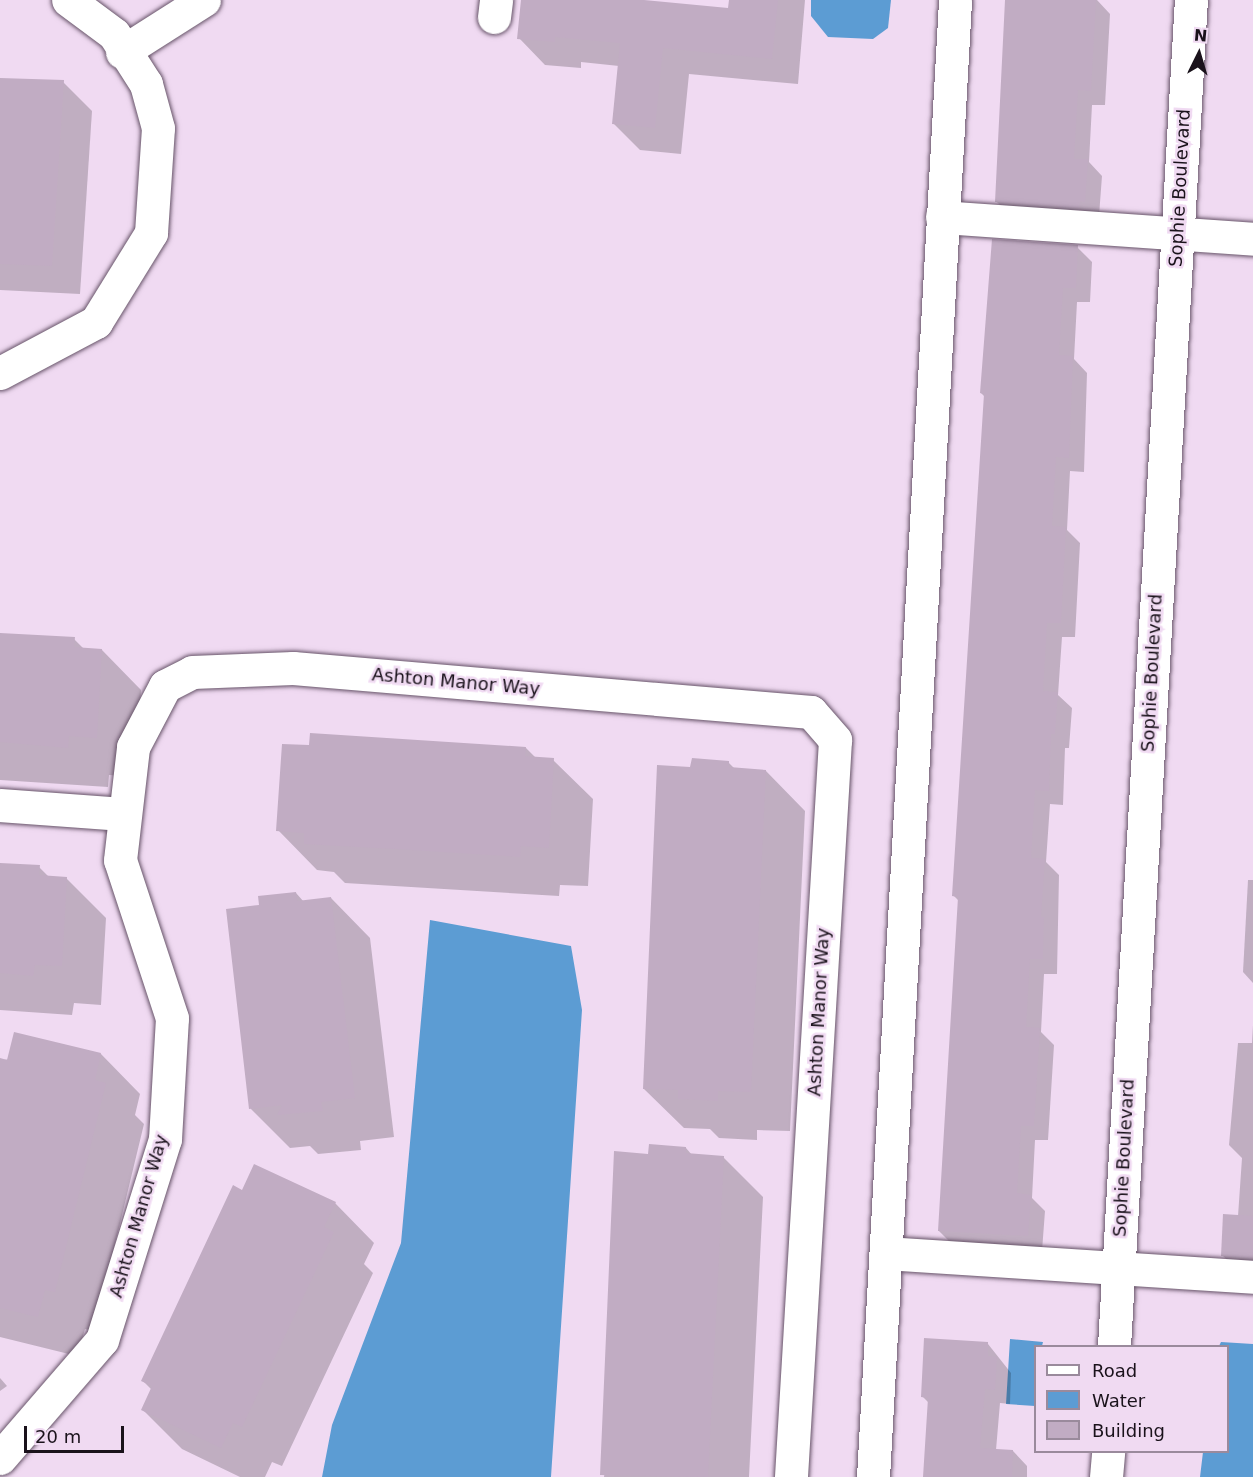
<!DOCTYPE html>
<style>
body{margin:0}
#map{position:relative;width:1253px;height:1477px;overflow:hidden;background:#f0daf2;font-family:"DejaVu Sans",sans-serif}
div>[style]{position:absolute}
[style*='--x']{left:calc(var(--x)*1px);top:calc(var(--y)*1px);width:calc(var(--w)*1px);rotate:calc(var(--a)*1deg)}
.water>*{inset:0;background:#5c9cd3}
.shadow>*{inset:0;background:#0003}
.building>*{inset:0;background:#c1acc3}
.roads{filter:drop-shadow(0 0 2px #675469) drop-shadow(0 0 2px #675469)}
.minor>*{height:33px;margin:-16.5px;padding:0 16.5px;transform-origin:16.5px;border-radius:16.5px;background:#fff}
span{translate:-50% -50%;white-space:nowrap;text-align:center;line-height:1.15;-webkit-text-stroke:5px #f0daf2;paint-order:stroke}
.street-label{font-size:18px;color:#1a121b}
.legend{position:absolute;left:1034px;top:1345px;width:195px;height:108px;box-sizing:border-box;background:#f0daf2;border:2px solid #9a8a9c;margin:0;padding:8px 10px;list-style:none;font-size:18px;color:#1a121b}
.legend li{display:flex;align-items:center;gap:12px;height:30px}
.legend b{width:30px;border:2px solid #9a8a9c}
.north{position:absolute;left:1169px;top:24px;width:60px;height:60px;-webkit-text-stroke:4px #f0daf2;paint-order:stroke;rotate:5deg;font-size:16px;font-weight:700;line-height:24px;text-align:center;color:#1a121b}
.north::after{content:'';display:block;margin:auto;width:21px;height:27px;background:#1a121b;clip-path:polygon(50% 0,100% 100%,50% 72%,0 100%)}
.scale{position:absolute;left:24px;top:1426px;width:100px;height:27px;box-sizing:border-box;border:3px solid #1a121b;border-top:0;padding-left:8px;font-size:18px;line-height:21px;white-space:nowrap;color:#1a121b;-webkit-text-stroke:4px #f0daf2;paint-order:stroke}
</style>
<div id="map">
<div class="water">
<div style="clip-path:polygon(811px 0,891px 0,888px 28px,873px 39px,828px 37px,811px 16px)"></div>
<div style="clip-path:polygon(430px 920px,571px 946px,582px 1010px,551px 1477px,322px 1477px,332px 1425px,401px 1243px)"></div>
<div style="clip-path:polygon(1010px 1339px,1043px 1342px,1042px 1346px,1036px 1346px,1035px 1406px,1006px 1404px)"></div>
<div style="clip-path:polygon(1221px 1342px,1253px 1344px,1253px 1477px,1200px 1477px,1203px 1452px,1228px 1452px,1228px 1346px,1219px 1346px)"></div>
</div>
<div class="shadow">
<div style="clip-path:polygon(522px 0,628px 0,730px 10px,730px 0,805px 0,798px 84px,689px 74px,681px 154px,640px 150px,614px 124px,619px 66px,581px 62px,581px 68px,545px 65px,519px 38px)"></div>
<div style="clip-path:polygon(1006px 0,1097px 0,1110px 14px,1105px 105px,1092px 105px,1089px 162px,1102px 176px,1099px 216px,1011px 216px,996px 201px)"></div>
<div style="clip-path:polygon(0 79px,63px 82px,92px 111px,80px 294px,0 290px)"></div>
<div style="clip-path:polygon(1077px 247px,1092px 262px,1090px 302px,1077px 302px,1074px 359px,1087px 373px,1084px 472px,1070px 471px,1067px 530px,1080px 543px,1075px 637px,1062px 637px,1058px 695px,1072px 708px,1069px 748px,1065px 748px,1063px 805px,1050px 804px,1046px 862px,1059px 875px,1057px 974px,1044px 974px,1041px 1032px,1054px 1045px,1048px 1140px,1035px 1140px,1032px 1198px,1045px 1211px,1042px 1251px,954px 1246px,939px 1231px,959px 901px,954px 896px,985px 397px,981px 393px)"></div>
<div style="clip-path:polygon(0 634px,74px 639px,84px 649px,102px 650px,141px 690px,136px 777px,109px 775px,108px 787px,0 780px)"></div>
<div style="clip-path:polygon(526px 748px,536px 758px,553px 760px,593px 799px,588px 886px,560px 885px,559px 896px,345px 883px,334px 872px,317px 870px,278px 830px)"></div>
<div style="clip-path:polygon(728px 762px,735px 769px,766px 771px,805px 811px,790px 1131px,757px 1130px,757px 1140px,719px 1138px,710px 1129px,684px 1128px,644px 1089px,692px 769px)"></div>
<div style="clip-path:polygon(0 864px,39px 867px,49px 877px,66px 878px,106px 918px,101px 1005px,74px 1003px,72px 1015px,0 1010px)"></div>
<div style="clip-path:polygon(1248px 880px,1253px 880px,1253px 983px,1243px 972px)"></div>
<div style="clip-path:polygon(296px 893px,304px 902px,331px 898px,370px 938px,394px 1137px,360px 1141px,361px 1150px,318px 1154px,310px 1146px,290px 1148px,251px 1109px,261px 907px)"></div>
<div style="clip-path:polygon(1253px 1025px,1253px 1271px,1238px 1270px,1223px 1256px,1238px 1216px,1242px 1158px,1229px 1145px,1238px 1043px,1252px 1043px)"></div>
<div style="clip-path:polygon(101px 1054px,140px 1094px,135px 1115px,144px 1124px,94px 1331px,85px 1329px,77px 1356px,0 1337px,0 1060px)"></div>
<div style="clip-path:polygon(686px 1148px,692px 1155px,723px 1157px,763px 1197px,749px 1477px,604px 1477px,649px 1155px)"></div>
<div style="clip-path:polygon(242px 1192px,335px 1203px,374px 1243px,364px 1264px,373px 1273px,282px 1466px,272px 1462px,265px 1477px,240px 1477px,182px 1449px,143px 1410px,152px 1390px,143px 1381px)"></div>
<div style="clip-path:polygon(988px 1344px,1011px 1373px,1010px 1404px,1000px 1403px,996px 1450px,1013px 1451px,1027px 1466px,1027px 1477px,925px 1477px,929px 1403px,923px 1397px)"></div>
<div style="clip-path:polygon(0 1378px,7px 1386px,0 1391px)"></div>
</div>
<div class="building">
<div style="clip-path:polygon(521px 0,644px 0,728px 8px,729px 0,778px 0,772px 59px,663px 48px,655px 128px,612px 124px,620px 43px,555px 37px,555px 42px,517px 39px)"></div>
<div style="clip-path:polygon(1005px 0,1096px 0,1091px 91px,1078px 90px,1074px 159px,1088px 159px,1085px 202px,1080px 201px,1079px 208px,995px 202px)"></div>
<div style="clip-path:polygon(0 78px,64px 80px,52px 266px,0 264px)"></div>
<div style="clip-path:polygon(992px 239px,1078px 245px,1076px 288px,1063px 288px,1059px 355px,1073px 356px,1069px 458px,1056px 457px,1052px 526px,1066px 527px,1061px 623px,1047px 623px,1043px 691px,1058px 692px,1055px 734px,1051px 734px,1049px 791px,1035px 790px,1031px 858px,1045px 859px,1041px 917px,1044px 917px,1043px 959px,1030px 959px,1026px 1027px,1040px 1028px,1034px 1126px,1021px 1126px,1017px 1193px,1031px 1195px,1028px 1236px,938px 1231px,958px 897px,952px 896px,984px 394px,980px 393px)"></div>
<div style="clip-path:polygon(0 633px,75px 637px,74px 647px,102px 649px,97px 738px,69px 736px,68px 748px,0 742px)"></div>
<div style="clip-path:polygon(310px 733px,526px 747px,525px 756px,554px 758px,549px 848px,521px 846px,520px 857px,396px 849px,304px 844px,304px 833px,276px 831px,282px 744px,309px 745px)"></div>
<div style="clip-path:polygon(692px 758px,729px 761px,729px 767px,766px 770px,751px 1092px,718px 1091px,718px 1101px,678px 1099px,678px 1090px,643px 1089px,657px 765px,690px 767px)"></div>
<div style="clip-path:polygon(0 863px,40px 865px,39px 875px,67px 877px,62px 966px,35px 965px,33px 976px,0 973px)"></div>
<div style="clip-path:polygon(296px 892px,297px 901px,331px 897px,355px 1098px,321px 1102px,323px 1111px,277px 1115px,282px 1105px,249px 1109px,226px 909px,259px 905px,258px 896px)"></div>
<div style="clip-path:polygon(14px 1032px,101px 1053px,95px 1080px,106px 1083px,55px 1292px,45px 1290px,38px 1317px,0 1308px,0 1058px,7px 1060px)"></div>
<div style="clip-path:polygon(649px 1144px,686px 1147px,686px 1153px,724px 1156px,708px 1477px,600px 1475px,614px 1151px,648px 1154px)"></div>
<div style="clip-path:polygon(254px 1164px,336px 1202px,324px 1227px,334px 1232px,242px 1427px,233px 1423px,221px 1448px,141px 1410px,152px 1386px,141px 1381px,233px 1185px,242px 1190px)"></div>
<div style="clip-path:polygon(1223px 1214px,1253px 1216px,1253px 1258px,1221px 1256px)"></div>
<div style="clip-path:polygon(924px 1338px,988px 1342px,988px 1356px,997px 1357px,995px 1390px,985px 1389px,980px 1448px,1013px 1450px,1012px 1477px,923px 1477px,928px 1398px,921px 1397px)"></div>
</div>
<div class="roads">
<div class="minor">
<div style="--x:494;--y:17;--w:17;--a:-83"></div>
<div style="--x:122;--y:52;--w:97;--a:-32.4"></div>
<div style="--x:942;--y:217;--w:312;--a:4"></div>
<div style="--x:0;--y:373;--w:109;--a:-28"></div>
<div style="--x:96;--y:322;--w:105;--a:-58.3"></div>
<div style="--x:151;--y:233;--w:105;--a:-86.2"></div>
<div style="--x:158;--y:128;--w:46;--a:-105.3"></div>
<div style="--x:146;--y:84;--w:59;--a:-122.6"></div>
<div style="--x:114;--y:34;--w:57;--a:-143.5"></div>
<div style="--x:0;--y:805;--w:124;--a:4.2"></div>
<div style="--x:886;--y:1253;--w:368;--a:3.7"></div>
<div style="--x:1114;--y:1346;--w:1348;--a:-86.73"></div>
<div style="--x:0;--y:1458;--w:156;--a:-49.2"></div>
<div style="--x:102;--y:1340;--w:211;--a:-72.6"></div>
<div style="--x:165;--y:1139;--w:121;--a:-86.7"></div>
<div style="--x:172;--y:1018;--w:166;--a:-108.2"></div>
<div style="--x:120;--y:860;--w:114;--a:-83.4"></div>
<div style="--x:133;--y:747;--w:69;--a:-62.3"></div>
<div style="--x:165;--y:686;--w:30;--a:-27"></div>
<div style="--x:192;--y:672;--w:101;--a:-2.3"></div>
<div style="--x:293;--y:668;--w:520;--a:4.86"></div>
<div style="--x:811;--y:712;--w:37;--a:49"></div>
<div style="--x:835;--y:740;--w:738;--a:93.42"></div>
<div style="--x:873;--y:1477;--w:1479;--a:-86.82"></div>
<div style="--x:1106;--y:1477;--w:25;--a:-85"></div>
</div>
</div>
<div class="street-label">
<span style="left:1180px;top:188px;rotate:-87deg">Sophie Boulevard</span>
<span style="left:1152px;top:673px;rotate:-87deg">Sophie Boulevard</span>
<span style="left:456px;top:682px;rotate:5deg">Ashton Manor Way</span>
<span style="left:819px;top:1012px;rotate:-87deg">Ashton Manor Way</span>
<span style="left:1124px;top:1158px;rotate:-87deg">Sophie Boulevard</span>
<span style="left:139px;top:1216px;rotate:-74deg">Ashton Manor Way</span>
</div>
<ul class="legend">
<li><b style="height:8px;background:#fff"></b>Road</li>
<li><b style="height:16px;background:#5c9cd3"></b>Water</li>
<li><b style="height:16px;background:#c1acc3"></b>Building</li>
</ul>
<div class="north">N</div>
<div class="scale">20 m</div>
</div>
